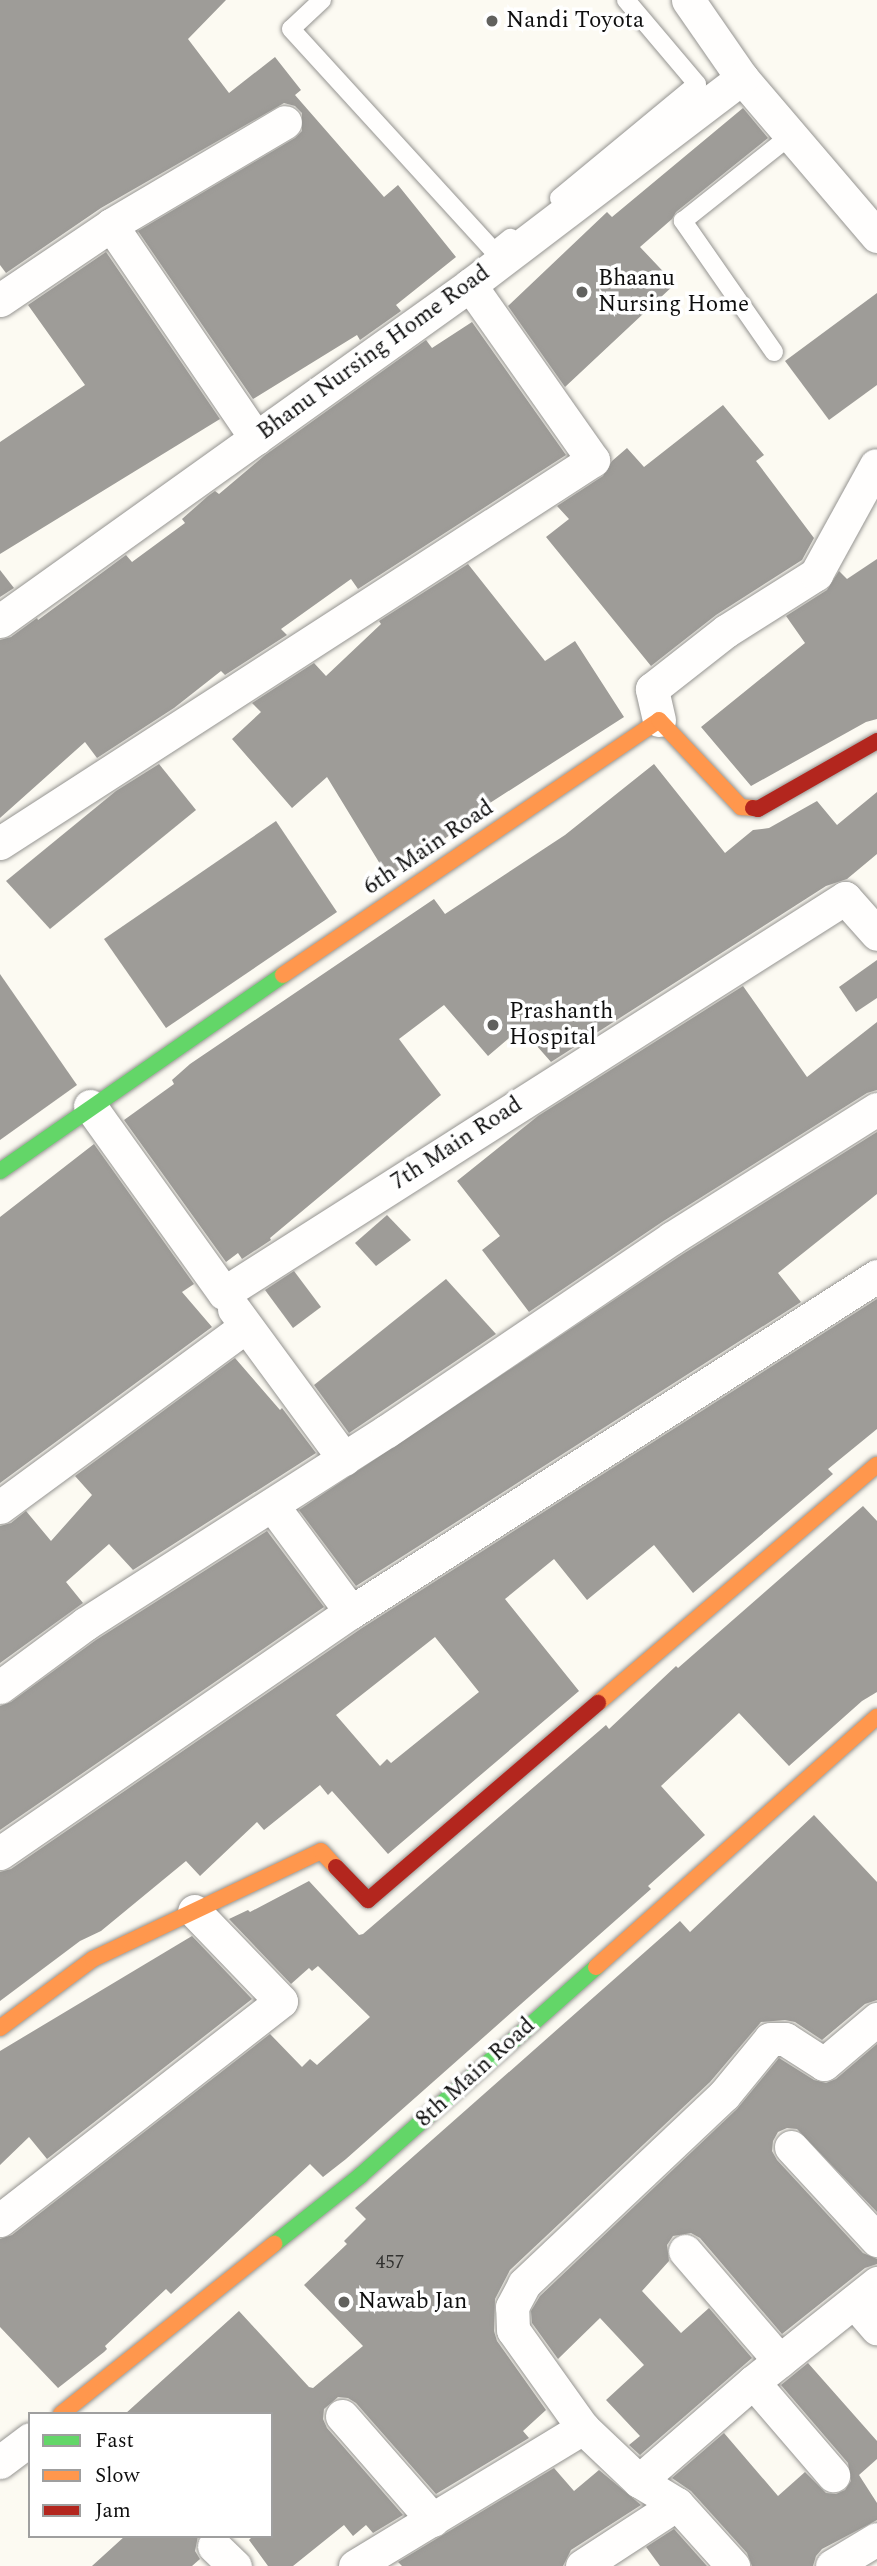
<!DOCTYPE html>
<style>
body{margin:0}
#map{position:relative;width:877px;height:2566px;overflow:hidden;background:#fcfaf2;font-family:Spectral,serif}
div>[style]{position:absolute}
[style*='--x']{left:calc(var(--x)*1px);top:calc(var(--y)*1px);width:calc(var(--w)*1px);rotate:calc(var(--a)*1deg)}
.building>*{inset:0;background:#9e9c98}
.roads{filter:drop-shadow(0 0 2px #959491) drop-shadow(0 0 2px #959491)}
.lane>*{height:18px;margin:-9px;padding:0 9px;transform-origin:9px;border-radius:9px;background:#fffefd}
.street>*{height:33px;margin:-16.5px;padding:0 16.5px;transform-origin:16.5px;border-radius:16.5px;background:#fffefd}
.fast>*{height:16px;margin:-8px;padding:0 8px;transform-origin:8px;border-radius:8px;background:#63d668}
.slow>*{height:16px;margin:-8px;padding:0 8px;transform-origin:8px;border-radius:8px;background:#ff974d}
.jam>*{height:16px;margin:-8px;padding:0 8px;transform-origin:8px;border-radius:8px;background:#b3261e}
.dots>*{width:19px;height:19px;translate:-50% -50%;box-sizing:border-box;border:4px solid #fff;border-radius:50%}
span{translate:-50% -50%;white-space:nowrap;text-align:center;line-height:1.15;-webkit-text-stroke:7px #fff;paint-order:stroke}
.number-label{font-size:19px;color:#323230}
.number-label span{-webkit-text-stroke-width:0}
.poi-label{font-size:23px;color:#0e0e0e}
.left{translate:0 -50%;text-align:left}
.street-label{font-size:23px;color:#0e0e0e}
.legend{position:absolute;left:28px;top:2412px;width:245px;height:126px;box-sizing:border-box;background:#fff;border:2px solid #9f9f9f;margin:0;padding:9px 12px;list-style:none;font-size:21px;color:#0e0e0e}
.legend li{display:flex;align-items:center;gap:14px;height:35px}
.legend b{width:35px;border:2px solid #9f9f9f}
</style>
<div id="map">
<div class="building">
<div style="clip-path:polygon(0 0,226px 0,188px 39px,229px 93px,275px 57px,301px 90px,295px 95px,384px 197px,398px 185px,456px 257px,396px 305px,401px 311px,360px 340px,357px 335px,253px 399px,138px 231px,295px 138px,302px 131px,302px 113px,295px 106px,284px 103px,101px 208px,6px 273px,0 265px)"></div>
<div style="clip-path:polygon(743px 108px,768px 138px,676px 212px,672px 219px,640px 247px,675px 284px,565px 387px,508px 306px,607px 212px,612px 217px)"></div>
<div style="clip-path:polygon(106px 252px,220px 419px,0 554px,0 442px,85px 385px,28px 305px)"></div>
<div style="clip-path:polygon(877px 293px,877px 385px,829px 420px,785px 361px)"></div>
<div style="clip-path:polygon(472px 322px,566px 455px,358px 589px,351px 579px,281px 629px,287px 635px,225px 675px,221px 671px,174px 708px,97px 758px,85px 742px,0 818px,0 640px,11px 637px,37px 618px,38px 620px,126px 555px,132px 562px,185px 523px,182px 519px,208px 496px,215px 491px,219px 494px,264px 456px,426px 340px,432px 348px)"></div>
<div style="clip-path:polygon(723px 405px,764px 455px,756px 461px,814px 538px,802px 560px,716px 615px,651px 666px,546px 537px,569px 519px,557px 506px,603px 476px,612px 461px,627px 448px,644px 467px)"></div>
<div style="clip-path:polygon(877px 559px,877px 719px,866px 722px,751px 786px,701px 727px,805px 643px,786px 616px,827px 590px,839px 571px,847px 579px)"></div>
<div style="clip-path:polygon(468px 564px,545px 661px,575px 641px,624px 717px,479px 810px,481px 814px,388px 877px,327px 777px,292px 808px,232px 739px,261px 712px,252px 703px,314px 663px,326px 676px,381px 624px,379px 621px)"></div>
<div style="clip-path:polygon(0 570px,14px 588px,0 597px)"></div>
<div style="clip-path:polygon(159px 764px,196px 810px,50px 929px,6px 881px,116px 791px)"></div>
<div style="clip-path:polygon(654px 764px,725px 853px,753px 830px,769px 828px,817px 801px,837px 825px,877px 792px,877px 854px,847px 879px,826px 886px,551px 1062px,521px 1028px,488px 1056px,444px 1005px,399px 1039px,441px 1095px,270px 1238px,271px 1240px,242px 1259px,238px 1253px,226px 1262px,124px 1120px,174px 1084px,172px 1080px,190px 1064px,434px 899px,445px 914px,565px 835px)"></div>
<div style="clip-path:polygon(276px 821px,337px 912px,166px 1028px,104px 939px)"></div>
<div style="clip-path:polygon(877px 960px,877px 998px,856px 1012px,839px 987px)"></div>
<div style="clip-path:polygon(0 974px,77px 1085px,0 1140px)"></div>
<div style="clip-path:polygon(743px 986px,807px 1077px,877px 1022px,877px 1090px,867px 1093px,662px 1222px,529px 1312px,482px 1250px,500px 1236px,457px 1181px,538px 1116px)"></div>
<div style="clip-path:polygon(877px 1132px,877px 1194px,778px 1273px,801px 1302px,356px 1586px,299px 1510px,683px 1254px)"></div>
<div style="clip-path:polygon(94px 1144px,194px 1284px,182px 1292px,212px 1327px,0 1483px,0 1217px)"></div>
<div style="clip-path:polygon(387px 1215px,411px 1240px,376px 1266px,355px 1243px)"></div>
<div style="clip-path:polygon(294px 1271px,321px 1307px,293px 1328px,265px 1290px)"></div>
<div style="clip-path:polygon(446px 1279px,496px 1334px,349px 1433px,314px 1385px)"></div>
<div style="clip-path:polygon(evenodd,877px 1299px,877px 1429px,828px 1469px,833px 1474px,693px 1593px,654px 1545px,587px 1600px,554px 1559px,505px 1599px,579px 1691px,388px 1854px,332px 1791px,328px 1795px,320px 1785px,264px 1830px,257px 1822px,200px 1876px,186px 1861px,101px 1931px,80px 1941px,0 2001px,0 1872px,11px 1869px,362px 1628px,877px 1299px,435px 1637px,479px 1692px,391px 1763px,387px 1759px,380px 1766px,336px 1715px,435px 1637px)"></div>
<div style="clip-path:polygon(235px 1358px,280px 1410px,282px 1408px,316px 1453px,133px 1570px,109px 1544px,66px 1582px,83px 1603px,0 1663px,0 1526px,11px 1523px,26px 1511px,51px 1541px,92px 1495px,75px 1476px)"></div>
<div style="clip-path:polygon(863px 1506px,877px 1521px,877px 1692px,862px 1701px,789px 1766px,739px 1713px,661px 1786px,705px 1835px,648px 1886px,651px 1889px,346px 2159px,323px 2177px,310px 2164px,171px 2294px,166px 2289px,105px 2346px,107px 2349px,104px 2352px,58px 2388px,0 2327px,0 2239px,12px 2235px,270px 2034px,302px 2067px,310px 2059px,317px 2065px,370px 2017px,318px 1966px,312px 1971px,309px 1968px,291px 1984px,229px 1919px,248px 1910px,250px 1912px,309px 1881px,359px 1935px,363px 1934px,606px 1725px,609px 1729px,676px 1666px,678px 1668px)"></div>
<div style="clip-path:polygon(267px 1531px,324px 1607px,0 1830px,0 1706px,11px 1702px,96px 1640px)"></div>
<div style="clip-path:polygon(814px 1815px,877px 1882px,877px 2000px,865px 2004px,822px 2040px,795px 2022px,785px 2020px,761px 2022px,710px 2082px,510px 2270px,495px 2299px,494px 2331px,497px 2341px,546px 2410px,523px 2431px,529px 2438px,436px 2494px,356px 2403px,348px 2398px,338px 2397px,324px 2409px,323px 2419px,327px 2428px,403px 2515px,373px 2533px,366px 2525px,353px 2536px,344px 2525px,293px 2566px,268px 2566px,249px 2540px,253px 2536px,271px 2536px,271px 2414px,125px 2414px,239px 2311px,309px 2387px,313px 2388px,363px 2346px,304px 2285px,347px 2244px,344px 2241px,366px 2219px,355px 2208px,680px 1921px,690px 1932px)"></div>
<div style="clip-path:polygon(192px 1936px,252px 1999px,47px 2159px,29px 2137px,0 2165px,0 2051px)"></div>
<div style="clip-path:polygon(877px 2044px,877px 2212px,797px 2129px,787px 2128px,778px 2132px,773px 2141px,772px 2151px,777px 2160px,863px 2253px,877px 2259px,877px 2264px,865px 2268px,782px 2334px,700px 2238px,691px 2233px,673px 2236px,667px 2245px,669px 2261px,642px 2291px,681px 2333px,709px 2308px,752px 2358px,640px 2455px,629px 2445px,640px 2436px,606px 2400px,644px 2365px,600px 2318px,558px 2359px,532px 2323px,531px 2311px,540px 2296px,737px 2109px,779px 2058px,814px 2080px,826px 2083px,836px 2079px)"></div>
<div style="clip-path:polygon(808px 2363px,877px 2441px,877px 2459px,859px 2475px,877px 2503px,877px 2520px,822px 2549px,816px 2556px,813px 2566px,752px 2566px,747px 2553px,691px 2491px,672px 2478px,724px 2433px,778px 2496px,805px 2472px,826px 2493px,836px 2494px,845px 2490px,851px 2481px,848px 2463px,781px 2385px)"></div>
<div style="clip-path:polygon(554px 2468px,574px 2491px,599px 2470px,641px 2505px,571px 2550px,563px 2566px,402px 2566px,398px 2562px)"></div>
<div style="clip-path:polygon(674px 2529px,707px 2566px,660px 2566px,646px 2547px)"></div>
<div style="clip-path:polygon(125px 2536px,198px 2536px,195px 2551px,200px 2559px,192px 2566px,92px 2566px)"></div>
</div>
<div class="roads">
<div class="lane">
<div style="--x:322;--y:0;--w:42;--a:136.9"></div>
<div style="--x:291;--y:29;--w:301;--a:47.6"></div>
<div style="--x:494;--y:251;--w:21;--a:-39"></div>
<div style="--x:559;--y:198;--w:179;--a:-39.6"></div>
<div style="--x:697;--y:84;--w:110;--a:-130.2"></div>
<div style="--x:774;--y:352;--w:160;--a:-124.8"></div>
<div style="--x:683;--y:221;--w:138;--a:-38.5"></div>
</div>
<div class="street">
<div style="--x:688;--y:0;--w:95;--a:55.3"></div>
<div style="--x:742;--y:78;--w:208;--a:49.5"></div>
<div style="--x:111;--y:225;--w:258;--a:55.8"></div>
<div style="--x:0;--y:300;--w:134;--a:-34"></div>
<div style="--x:111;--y:225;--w:202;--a:-30.6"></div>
<div style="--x:0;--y:621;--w:578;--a:-35.56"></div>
<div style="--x:470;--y:285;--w:342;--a:-37.3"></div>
<div style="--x:659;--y:720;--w:32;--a:-103"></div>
<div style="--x:652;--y:689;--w:94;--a:-38.1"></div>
<div style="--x:726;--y:631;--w:107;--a:-32.3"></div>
<div style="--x:816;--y:574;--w:124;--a:-61.2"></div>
<div style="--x:0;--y:843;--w:706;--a:-32.86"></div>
<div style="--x:593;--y:460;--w:214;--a:-125.1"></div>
<div style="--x:90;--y:1106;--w:230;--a:54.4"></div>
<div style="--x:224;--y:1293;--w:736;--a:-32.46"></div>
<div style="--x:845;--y:898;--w:48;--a:48.4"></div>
<div style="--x:234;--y:1309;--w:186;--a:53.7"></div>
<div style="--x:0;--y:1507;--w:304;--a:-36.3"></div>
<div style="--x:351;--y:1612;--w:624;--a:-32.57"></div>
<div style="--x:0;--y:1687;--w:106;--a:-36.5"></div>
<div style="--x:85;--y:1624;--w:358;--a:-32.6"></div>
<div style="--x:387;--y:1431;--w:344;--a:-34.1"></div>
<div style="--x:672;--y:1238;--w:242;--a:-32.2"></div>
<div style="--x:0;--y:1853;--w:426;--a:-34.5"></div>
<div style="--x:351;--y:1612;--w:133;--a:-126.4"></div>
<div style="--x:791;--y:2147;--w:127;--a:47.2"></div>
<div style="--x:0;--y:2220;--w:356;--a:-37.9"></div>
<div style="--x:281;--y:2001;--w:125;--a:-134"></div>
<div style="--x:685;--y:2251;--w:145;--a:49.2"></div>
<div style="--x:854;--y:2302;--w:35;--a:49"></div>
<div style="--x:753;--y:2382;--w:123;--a:49.3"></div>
<div style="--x:342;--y:2416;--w:138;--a:48.8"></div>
<div style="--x:0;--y:2462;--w:38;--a:-37"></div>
<div style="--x:639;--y:2481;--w:151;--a:-41"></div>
<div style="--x:753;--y:2382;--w:159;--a:-38.6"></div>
<div style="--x:677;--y:2504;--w:44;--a:-148.8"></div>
<div style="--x:639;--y:2481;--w:77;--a:-136.6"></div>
<div style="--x:583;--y:2428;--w:120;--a:-125.5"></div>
<div style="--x:513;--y:2330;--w:23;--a:-92"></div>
<div style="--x:512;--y:2307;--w:26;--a:-62"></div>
<div style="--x:524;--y:2284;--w:275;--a:-43.4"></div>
<div style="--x:724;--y:2095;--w:72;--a:-50.6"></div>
<div style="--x:770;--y:2039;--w:15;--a:0"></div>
<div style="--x:785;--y:2039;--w:46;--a:32.7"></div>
<div style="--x:824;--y:2064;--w:70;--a:-40.3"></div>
<div style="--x:214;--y:2546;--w:29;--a:44"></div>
<div style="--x:355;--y:2566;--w:267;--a:-31.2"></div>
<div style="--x:582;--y:2566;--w:113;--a:-33.1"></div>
<div style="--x:677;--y:2504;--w:84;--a:47.9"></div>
<div style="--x:832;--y:2566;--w:52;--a:-31"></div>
</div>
<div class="fast">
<div style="--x:0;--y:1171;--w:344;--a:-34.7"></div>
<div style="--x:274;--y:2244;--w:110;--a:-38.3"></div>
<div style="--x:360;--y:2176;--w:315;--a:-41.5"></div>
</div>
<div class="slow">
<div style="--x:283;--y:975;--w:454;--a:-34.1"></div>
<div style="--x:659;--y:720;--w:120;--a:46.7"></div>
<div style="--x:741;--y:807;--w:12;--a:5"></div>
<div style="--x:598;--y:1703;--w:367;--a:-40.5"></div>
<div style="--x:596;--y:1967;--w:376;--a:-41.7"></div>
<div style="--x:0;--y:2028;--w:116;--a:-36.6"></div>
<div style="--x:93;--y:1959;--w:252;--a:-25.3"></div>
<div style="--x:321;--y:1851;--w:22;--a:47"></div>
<div style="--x:61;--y:2414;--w:273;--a:-38.6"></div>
</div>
<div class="jam">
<div style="--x:753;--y:808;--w:5;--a:11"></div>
<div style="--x:758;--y:809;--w:137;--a:-29.7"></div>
<div style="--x:336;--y:1867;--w:46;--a:45.9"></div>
<div style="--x:368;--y:1900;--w:303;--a:-40.6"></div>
</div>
</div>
<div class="dots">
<div style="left:492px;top:21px;background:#61615e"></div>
<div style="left:582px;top:292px;background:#61615e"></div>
<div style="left:493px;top:1025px;background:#61615e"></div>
<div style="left:344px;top:2302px;background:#61615e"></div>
</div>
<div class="number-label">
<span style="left:390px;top:2263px">457</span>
</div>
<div class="poi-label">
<span class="left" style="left:506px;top:21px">Nandi Toyota</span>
<span class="left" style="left:598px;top:292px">Bhaanu<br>Nursing Home</span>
<span class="left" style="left:509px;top:1025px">Prashanth<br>Hospital</span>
<span class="left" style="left:358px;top:2302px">Nawab Jan</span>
</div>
<div class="street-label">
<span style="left:374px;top:353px;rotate:-36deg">Bhanu Nursing Home Road</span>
<span style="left:429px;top:848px;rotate:-34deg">6th Main Road</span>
<span style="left:457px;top:1144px;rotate:-33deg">7th Main Road</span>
<span style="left:476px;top:2073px;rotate:-42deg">8th Main Road</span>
</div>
<ul class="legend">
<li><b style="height:9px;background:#63d668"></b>Fast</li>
<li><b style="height:9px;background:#ff974d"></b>Slow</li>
<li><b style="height:9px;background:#b3261e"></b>Jam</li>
</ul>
</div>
